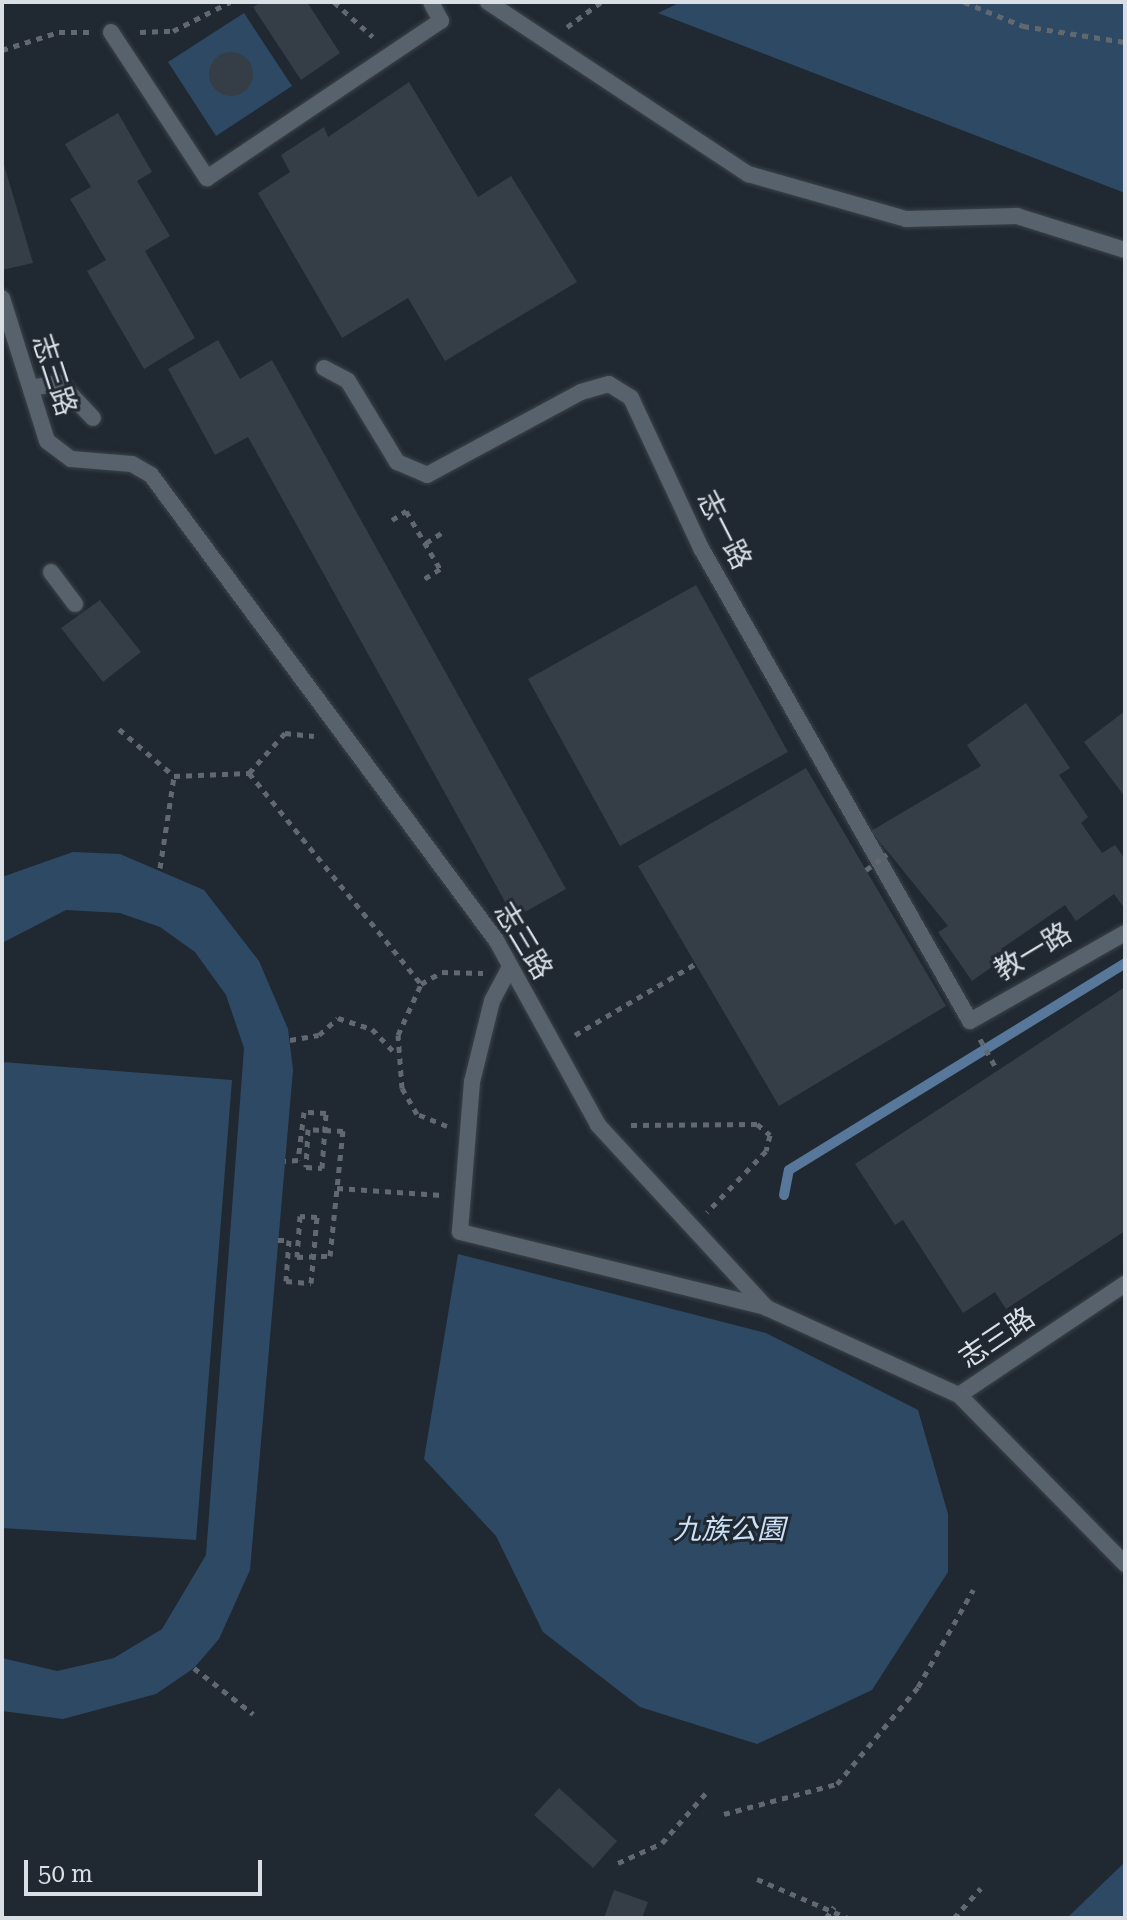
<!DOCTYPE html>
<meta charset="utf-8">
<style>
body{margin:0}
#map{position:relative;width:1127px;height:1920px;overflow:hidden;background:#202831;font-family:"Roboto Serif","Noto Sans TC",serif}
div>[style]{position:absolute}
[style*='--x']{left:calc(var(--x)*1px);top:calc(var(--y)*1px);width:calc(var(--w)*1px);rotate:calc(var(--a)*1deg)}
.green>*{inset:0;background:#2e4964}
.stream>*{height:10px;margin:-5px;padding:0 5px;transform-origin:5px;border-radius:5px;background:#57789a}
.building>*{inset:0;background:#353e47}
.round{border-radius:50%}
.path>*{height:5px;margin-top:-2.5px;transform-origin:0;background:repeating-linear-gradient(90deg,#616870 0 6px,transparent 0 12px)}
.roads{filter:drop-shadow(0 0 2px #3b4249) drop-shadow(0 0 2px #3b4249)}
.service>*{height:16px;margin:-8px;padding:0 8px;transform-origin:8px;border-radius:8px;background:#58626c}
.path-bridge>*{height:5px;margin-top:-2.5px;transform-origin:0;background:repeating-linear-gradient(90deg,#616870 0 6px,transparent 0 12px)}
span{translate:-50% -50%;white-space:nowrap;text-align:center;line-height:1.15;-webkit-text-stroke:6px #202831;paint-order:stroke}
.street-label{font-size:28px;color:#d9dfe5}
.park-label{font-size:28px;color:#cce1f8;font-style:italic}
.frame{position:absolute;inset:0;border:4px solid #d9dfe5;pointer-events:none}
.scale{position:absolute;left:24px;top:1860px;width:238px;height:36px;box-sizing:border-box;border:4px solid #d9dfe5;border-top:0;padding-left:10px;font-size:24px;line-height:28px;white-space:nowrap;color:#d9dfe5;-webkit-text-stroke:6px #202831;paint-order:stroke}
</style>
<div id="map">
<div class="green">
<div style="clip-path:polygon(681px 2px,1125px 2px,1125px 193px,658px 13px)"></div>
<div style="clip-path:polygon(244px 13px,292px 86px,216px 136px,168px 62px)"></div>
<div style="clip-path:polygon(73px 852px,120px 854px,204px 890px,259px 961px,288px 1029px,293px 1070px,250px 1570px,219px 1639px,194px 1668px,156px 1694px,63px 1719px,2px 1711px,2px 1658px,57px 1671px,114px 1658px,162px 1629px,206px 1555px,244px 1048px,226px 995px,195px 952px,160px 927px,120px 913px,66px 910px,2px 943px,2px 877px)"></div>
<div style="clip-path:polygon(2px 1062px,232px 1080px,196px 1540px,2px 1528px)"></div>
<div style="clip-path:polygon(458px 1254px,766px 1333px,918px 1410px,948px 1514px,948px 1572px,872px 1690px,757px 1744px,640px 1707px,543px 1632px,496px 1536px,424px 1459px)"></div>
<div style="clip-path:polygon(1125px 1862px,1125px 1918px,1067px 1918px)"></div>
</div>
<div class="stream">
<div style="--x:784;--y:1195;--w:25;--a:-79"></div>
<div style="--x:789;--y:1170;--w:395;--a:-31.6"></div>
</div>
<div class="building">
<div style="clip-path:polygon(261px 2px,307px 2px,340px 53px,301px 80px,253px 7px)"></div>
<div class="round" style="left:209px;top:52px;width:44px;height:44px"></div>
<div style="clip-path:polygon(409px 82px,478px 197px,511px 176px,577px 282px,445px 361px,408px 298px,342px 338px,258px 193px,290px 172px,281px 155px,324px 127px,328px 137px)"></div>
<div style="clip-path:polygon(118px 113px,152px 172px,137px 181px,170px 236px,145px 251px,195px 338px,144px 369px,87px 271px,106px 260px,70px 199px,91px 187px,65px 144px)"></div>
<div style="clip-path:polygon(2px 158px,33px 263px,2px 270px)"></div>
<div style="clip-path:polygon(218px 340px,240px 379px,272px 360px,566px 889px,514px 918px,248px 437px,215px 455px,168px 369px)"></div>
<div style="clip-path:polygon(696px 585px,788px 752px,620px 846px,528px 679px)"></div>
<div style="clip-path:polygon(100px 600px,141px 652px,103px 682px,61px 628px)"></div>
<div style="clip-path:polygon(1026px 703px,1070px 768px,1059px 775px,1088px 817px,1081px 823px,1102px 853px,1115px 845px,1125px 859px,1125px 909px,1114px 894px,1076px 921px,1065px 905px,1001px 949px,1006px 957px,972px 981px,938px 932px,948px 926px,871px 831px,981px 766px,967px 745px)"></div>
<div style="clip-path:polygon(1125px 711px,1125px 797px,1084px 742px)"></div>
<div style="clip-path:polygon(806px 768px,946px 1006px,779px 1106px,638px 866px)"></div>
<div style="clip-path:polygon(1125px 987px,1125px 1231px,1006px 1309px,995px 1292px,963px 1313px,903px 1220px,895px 1225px,855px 1164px)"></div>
<div style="clip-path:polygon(559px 1788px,617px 1841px,593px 1868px,534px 1815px)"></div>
<div style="clip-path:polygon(614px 1890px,648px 1902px,642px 1918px,604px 1918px)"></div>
</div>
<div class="path">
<div style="--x:334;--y:2;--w:52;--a:41.9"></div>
<div style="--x:964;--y:2;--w:64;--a:22.1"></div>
<div style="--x:1023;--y:26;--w:103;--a:8.9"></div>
<div style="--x:567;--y:27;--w:42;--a:-36.3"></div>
<div style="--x:140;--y:32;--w:33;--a:-2"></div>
<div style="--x:173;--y:31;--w:64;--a:-27"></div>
<div style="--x:2;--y:50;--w:60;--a:-17.5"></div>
<div style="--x:59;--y:32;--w:31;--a:0"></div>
<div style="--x:392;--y:520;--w:17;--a:-33"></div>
<div style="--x:406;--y:511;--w:67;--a:59.6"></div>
<div style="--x:440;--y:569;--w:19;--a:148"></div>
<div style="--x:426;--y:543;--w:20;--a:-33"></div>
<div style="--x:119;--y:729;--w:72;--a:40.5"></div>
<div style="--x:174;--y:776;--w:75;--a:-2.3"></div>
<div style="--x:249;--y:773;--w:54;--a:-48"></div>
<div style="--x:285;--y:733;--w:29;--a:6"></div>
<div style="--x:249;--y:773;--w:272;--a:50.8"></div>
<div style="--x:160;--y:868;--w:93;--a:-81.3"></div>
<div style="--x:575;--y:1035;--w:139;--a:-30.6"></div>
<div style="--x:980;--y:1039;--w:35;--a:61"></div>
<div style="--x:290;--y:1040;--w:29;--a:-10"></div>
<div style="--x:319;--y:1035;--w:25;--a:-42"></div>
<div style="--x:338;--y:1018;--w:36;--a:18"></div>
<div style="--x:372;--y:1029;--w:36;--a:46"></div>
<div style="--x:631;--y:1125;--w:126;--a:-0.5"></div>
<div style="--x:757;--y:1124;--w:17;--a:40"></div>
<div style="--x:770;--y:1135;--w:16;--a:104"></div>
<div style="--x:766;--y:1151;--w:85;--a:134"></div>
<div style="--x:447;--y:1126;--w:32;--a:-158"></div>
<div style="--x:417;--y:1114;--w:30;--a:-120"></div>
<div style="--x:402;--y:1088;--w:53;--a:-94.3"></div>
<div style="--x:398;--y:1035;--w:56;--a:-65.7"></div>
<div style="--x:421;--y:984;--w:24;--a:-30"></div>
<div style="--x:442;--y:972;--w:41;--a:1.4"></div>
<div style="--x:337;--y:1188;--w:105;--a:3.8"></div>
<div style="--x:278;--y:1240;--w:11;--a:0"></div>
<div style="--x:289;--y:1240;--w:41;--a:94.2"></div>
<div style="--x:286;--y:1281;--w:25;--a:5"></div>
<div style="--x:311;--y:1283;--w:66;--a:-84.8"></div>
<div style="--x:317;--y:1217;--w:17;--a:-177"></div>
<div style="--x:300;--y:1216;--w:41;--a:94.2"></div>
<div style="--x:297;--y:1257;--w:33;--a:-2"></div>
<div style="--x:330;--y:1256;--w:126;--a:-84.1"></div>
<div style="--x:343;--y:1131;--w:35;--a:-177"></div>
<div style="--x:308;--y:1129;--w:38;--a:93"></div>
<div style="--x:306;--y:1167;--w:16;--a:4"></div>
<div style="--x:322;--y:1168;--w:55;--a:-85.8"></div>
<div style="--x:326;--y:1113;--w:22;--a:-177"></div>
<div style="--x:304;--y:1112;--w:48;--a:97.1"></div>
<div style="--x:298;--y:1160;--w:13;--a:176"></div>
<div style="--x:194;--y:1668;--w:75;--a:37.9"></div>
<div style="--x:724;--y:1814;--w:117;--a:-14.9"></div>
<div style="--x:837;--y:1784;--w:126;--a:-50.1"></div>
<div style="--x:918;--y:1687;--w:112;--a:-60.4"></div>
<div style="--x:618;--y:1863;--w:48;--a:-24.4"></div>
<div style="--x:662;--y:1843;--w:67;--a:-48.7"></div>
<div style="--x:757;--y:1879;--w:99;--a:23.2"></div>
<div style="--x:826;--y:1918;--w:14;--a:-54"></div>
<div style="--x:954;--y:1918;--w:40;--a:-48"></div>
</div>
<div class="roads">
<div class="service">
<div style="--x:488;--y:2;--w:312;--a:33.5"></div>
<div style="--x:748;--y:174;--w:164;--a:15.9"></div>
<div style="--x:906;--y:219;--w:111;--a:-1.5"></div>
<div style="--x:1017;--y:216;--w:113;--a:17.5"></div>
<div style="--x:111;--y:32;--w:175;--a:56.7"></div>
<div style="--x:207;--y:178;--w:282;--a:-33.9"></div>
<div style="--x:441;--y:21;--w:21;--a:-118"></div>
<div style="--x:2;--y:298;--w:150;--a:72.5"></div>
<div style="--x:47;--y:441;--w:30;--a:37"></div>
<div style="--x:71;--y:459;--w:61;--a:4.7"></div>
<div style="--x:132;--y:464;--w:22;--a:30"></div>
<div style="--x:151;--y:475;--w:579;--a:53.43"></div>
<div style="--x:496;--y:940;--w:211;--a:61.1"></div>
<div style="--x:598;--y:1125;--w:249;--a:47.3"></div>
<div style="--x:767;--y:1308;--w:211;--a:24.4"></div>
<div style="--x:959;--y:1395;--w:200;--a:-33.8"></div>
<div style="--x:324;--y:368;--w:27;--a:28"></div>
<div style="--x:348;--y:381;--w:95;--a:58.8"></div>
<div style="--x:397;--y:462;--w:33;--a:23"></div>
<div style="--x:427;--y:475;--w:175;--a:-28.3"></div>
<div style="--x:581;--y:392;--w:29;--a:-16"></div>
<div style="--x:609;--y:384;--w:26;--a:32"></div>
<div style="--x:631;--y:398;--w:166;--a:65"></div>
<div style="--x:701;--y:548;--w:544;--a:60.37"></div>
<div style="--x:970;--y:1021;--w:178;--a:-29.6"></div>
<div style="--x:31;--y:388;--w:29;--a:-10"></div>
<div style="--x:60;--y:383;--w:48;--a:46.7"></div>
<div style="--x:51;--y:572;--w:40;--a:53"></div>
<div style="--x:510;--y:967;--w:38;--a:118"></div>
<div style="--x:492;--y:1001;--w:83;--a:103.9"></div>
<div style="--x:472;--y:1082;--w:150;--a:94.6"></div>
<div style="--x:460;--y:1232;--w:314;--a:13.8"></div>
<div style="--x:959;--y:1395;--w:237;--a:45.5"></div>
</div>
</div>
<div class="path-bridge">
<div style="--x:866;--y:870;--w:26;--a:-37"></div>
</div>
<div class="street-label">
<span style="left:54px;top:375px;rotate:72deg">志三路</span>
<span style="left:724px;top:530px;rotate:63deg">志一路</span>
<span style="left:523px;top:941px;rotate:59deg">志三路</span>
<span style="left:1033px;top:952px;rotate:-31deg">教一路</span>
<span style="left:997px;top:1338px;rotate:-34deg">志三路</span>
</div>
<div class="park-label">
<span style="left:729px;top:1530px">九族公園</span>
</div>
<div class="frame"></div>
<div class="scale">50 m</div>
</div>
